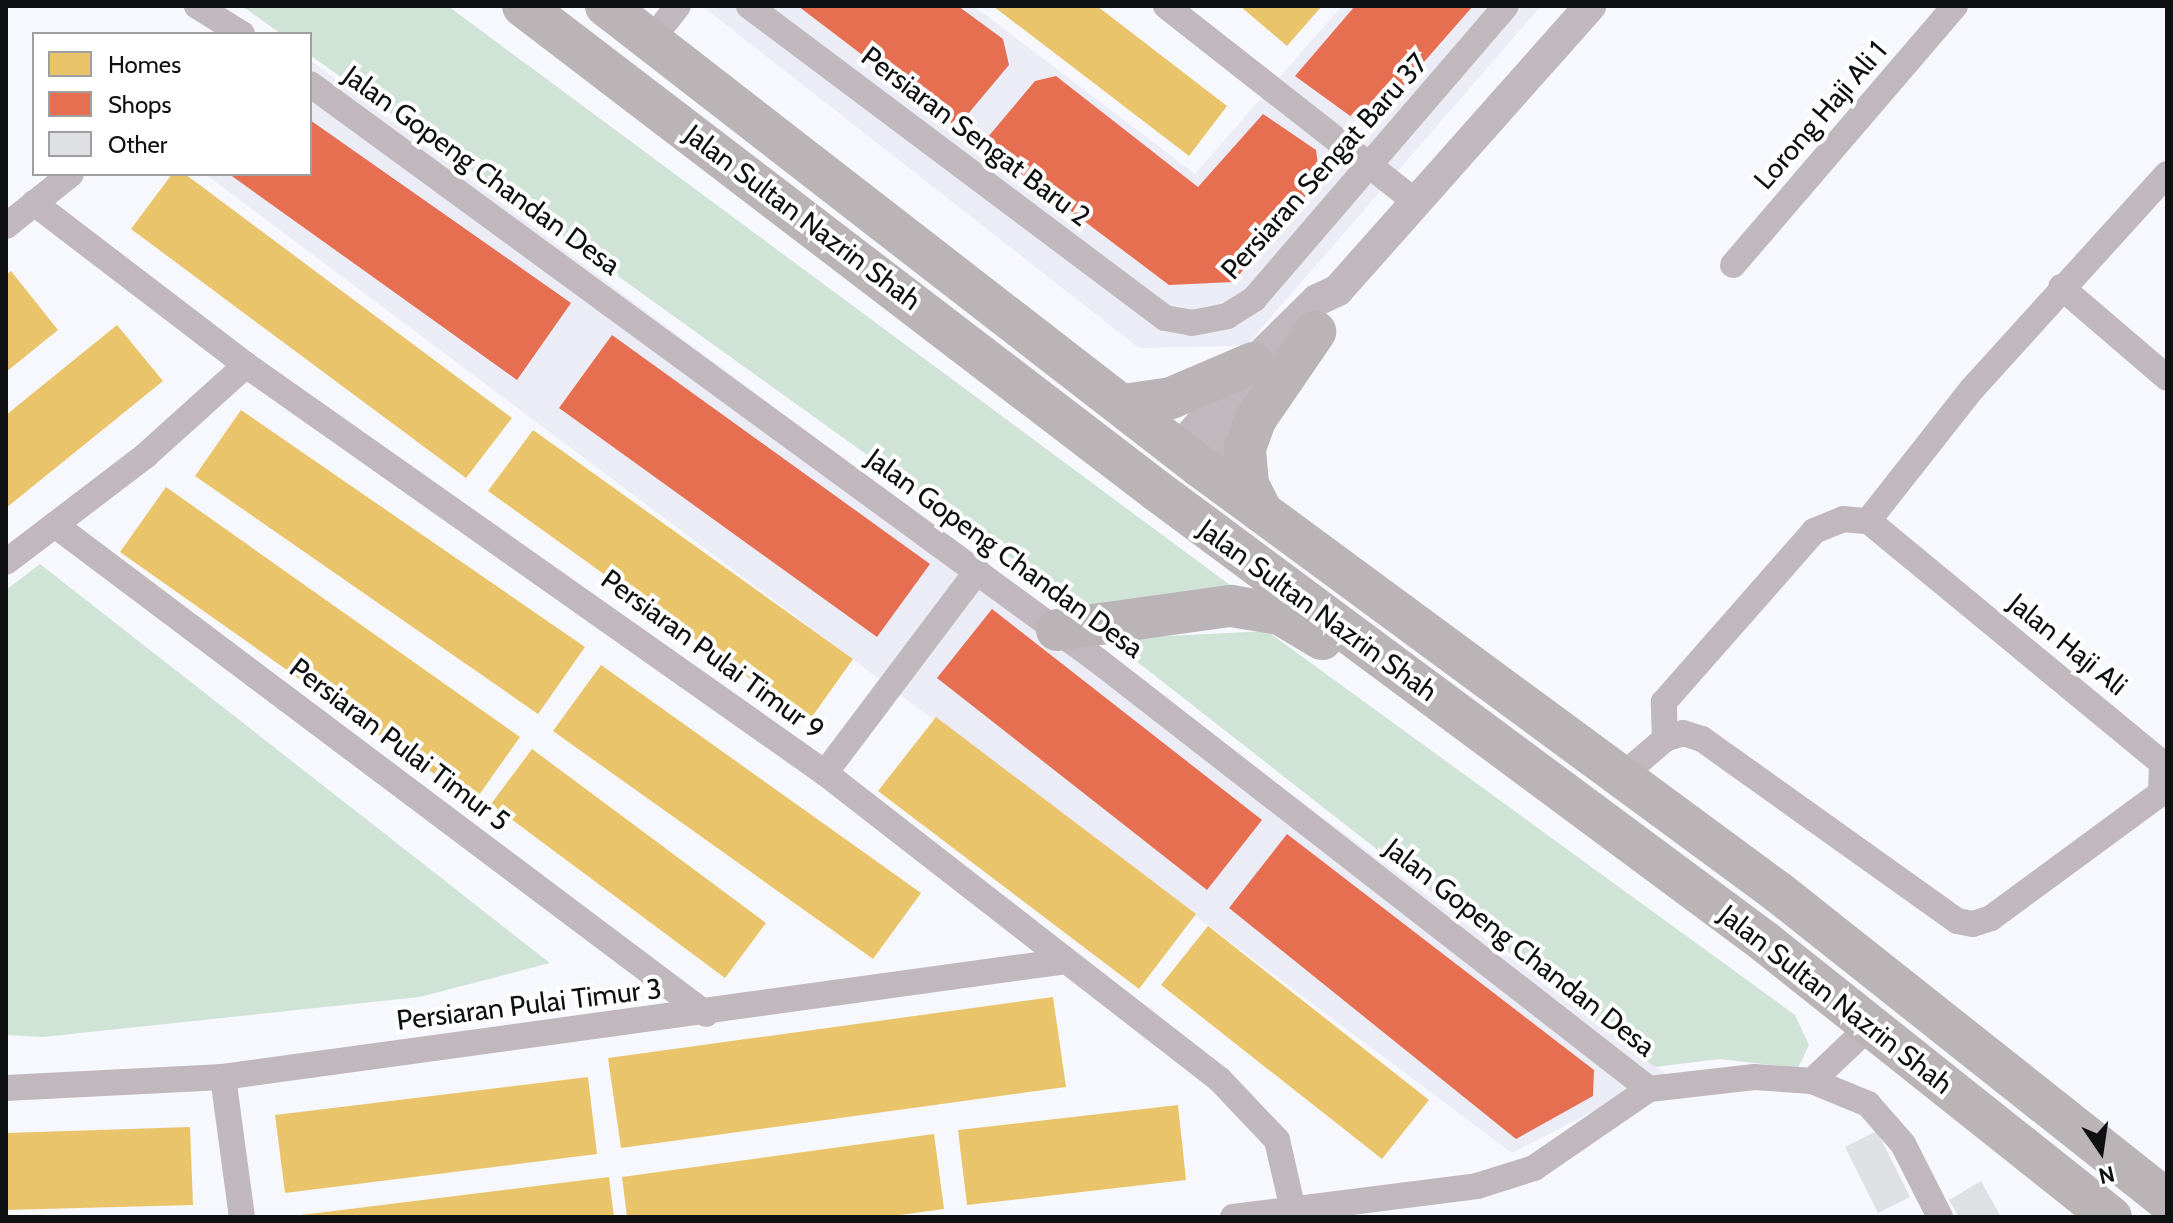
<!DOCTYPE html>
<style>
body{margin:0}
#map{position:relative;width:2173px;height:1223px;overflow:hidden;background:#f7f8fd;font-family:Cabin,sans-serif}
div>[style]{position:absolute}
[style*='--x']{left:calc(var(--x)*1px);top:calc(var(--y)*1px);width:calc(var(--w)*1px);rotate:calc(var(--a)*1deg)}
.commercial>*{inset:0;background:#ececf7}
.green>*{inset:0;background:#d0e3d7}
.homes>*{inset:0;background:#e9c46a}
.shops>*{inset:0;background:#e76f51}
.building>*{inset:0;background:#dfe0e4}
.minor>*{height:26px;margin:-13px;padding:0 13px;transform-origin:13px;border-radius:13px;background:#c0b8bc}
.tertiary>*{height:32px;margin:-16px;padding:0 16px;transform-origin:16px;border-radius:16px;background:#c0b8bc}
.trunk>*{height:42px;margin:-21px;padding:0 21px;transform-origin:21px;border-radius:21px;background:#bab4b7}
span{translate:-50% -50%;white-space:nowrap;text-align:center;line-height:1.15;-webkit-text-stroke:8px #fff;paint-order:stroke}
.street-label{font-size:28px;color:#0f1012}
.frame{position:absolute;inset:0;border:8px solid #0f1012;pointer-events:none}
.legend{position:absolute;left:32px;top:32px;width:280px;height:144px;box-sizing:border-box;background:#fff;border:2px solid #9f9fa0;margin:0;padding:10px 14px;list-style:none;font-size:24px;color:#0f1012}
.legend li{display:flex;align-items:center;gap:16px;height:40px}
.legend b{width:40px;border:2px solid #9f9fa0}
.north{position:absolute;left:2061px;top:1111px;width:80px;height:80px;-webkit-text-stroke:6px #fff;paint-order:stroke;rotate:167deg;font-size:22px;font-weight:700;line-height:32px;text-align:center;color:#0f1012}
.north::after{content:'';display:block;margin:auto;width:28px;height:36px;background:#0f1012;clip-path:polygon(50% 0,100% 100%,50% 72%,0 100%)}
</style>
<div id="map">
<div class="commercial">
<div style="clip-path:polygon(702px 6px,974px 6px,1195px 174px,1342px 6px,1541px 6px,1246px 346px,1139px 348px)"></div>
<div style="clip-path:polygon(310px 60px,1666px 1074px,1512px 1153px,205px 174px,310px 174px)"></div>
</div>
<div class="green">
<div style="clip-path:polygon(242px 6px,448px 6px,1234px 588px,1083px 610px,310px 55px,310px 34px,281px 34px)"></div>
<div style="clip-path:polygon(40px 564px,550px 963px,420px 997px,43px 1037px,6px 1035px,6px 590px)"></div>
<div style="clip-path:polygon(1267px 631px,1795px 1015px,1809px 1045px,1798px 1068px,1720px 1059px,1655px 1067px,1108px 639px)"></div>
</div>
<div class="homes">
<div style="clip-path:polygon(993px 6px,1097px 6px,1227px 106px,1189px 156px)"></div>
<div style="clip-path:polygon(1240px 6px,1322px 6px,1287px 46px)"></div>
<div style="clip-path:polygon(172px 174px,185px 174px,512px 418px,466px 478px,131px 229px)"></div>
<div style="clip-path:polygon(11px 271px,58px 330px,6px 372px,6px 275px)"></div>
<div style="clip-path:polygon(117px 325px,163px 381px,6px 508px,6px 415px)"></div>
<div style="clip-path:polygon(241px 410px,585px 647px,538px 714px,195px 476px)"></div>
<div style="clip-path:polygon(533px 430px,853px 659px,809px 721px,488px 491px)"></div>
<div style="clip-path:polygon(166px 487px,520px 737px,474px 802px,120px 552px)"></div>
<div style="clip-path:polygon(601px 665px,921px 893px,873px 959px,553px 731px)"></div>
<div style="clip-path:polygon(936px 717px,1196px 914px,1139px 989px,878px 791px)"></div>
<div style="clip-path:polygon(532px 749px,766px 923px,725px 978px,491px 804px)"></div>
<div style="clip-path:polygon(1208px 926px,1429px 1100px,1382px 1159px,1161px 985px)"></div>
<div style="clip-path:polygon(1053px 997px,1066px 1087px,621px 1148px,608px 1058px)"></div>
<div style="clip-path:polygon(588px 1077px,597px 1154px,285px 1193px,275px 1115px)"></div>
<div style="clip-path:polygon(1178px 1105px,1186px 1180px,967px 1205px,958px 1130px)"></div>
<div style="clip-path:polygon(190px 1127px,193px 1205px,6px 1210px,6px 1133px)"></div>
<div style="clip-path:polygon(934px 1134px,944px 1209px,885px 1217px,627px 1217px,622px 1177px)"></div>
<div style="clip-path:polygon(609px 1177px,614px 1217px,301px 1217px,301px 1215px)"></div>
</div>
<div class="shops">
<div style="clip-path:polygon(798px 6px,958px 6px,1003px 39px,1009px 65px,957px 127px)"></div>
<div style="clip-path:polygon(1355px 6px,1473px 6px,1381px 111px,1353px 118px,1295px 76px)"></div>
<div style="clip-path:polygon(1056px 76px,1198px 187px,1263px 114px,1316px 150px,1320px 179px,1233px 282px,1169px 285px,982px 144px,1035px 81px)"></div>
<div style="clip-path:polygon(310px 120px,571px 303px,517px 380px,229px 174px,310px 174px)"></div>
<div style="clip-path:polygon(612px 335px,930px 564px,877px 637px,559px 408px)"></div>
<div style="clip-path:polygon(992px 609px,1262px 820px,1207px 890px,937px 678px)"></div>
<div style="clip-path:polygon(1287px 834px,1594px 1070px,1593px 1096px,1516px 1139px,1229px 908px)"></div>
</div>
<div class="building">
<div style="clip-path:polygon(1877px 1131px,1910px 1197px,1878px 1213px,1845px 1147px)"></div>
<div style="clip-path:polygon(1981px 1181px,2001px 1217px,1959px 1217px,1949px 1200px)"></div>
</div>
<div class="minor">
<div style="--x:197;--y:6;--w:53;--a:31.9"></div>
<div style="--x:749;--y:6;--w:520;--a:36.87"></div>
<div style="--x:1165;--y:318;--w:27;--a:10"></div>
<div style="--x:1192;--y:323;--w:36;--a:-11"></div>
<div style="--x:1227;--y:316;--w:32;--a:-32"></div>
<div style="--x:1254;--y:299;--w:386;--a:-49.3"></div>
<div style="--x:1166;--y:6;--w:316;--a:38.1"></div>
<div style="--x:652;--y:39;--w:42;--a:-51.8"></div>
<div style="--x:310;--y:84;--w:980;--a:36.2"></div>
<div style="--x:1101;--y:663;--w:694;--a:37.86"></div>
<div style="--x:34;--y:203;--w:267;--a:37.4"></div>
<div style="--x:246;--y:365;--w:708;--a:35.17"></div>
<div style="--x:825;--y:773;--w:500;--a:37.85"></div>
<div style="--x:1220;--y:1080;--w:83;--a:46.5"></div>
<div style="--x:1277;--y:1140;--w:72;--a:77.1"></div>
<div style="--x:6;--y:226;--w:83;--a:-38.7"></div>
<div style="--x:1733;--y:265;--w:341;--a:-49.4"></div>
<div style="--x:2061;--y:287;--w:140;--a:40.6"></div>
<div style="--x:55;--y:525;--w:814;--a:36.91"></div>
<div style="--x:6;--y:562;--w:175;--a:-37.3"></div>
<div style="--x:145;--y:456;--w:136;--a:-42"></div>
<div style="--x:1665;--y:739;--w:37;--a:-92"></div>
<div style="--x:1664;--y:702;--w:227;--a:-48.7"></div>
<div style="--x:1814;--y:531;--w:31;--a:-22"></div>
<div style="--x:1843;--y:519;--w:25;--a:5"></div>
<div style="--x:825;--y:773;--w:253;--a:-53"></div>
<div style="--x:1622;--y:776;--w:57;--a:-40.7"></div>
<div style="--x:1665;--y:739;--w:19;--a:-18"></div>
<div style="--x:1683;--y:733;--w:20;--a:18"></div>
<div style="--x:1702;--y:739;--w:313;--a:35.5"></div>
<div style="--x:1957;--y:921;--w:16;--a:11"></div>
<div style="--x:1973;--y:924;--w:19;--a:-18"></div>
<div style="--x:1991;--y:918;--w:211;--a:-36.3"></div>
<div style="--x:2161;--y:793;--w:30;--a:-88"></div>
<div style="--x:2162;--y:763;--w:381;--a:-140.5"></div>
<div style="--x:1868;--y:521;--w:168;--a:-51.8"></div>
<div style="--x:1972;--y:389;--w:290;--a:-47.8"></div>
<div style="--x:223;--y:1077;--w:141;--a:82.3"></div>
<div style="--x:1812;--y:1081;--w:81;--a:-43.5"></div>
<div style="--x:6;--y:1088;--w:217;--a:-2.9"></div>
<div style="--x:223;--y:1077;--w:844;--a:-7.83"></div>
<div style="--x:1233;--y:1217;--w:246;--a:-7.2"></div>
<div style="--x:1477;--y:1186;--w:60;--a:-17.5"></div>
<div style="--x:1534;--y:1168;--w:140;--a:-34.5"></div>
<div style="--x:1649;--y:1089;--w:106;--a:-6.5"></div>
<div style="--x:1754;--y:1077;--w:58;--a:3.9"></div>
<div style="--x:1812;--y:1081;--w:61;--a:22.3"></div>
<div style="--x:1868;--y:1104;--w:53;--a:48.8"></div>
<div style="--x:1903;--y:1144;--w:82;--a:63.1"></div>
</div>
<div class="tertiary">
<div style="--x:1179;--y:449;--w:113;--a:-49.3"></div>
<div style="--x:1253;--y:363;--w:90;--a:-44.5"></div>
<div style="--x:1317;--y:300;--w:23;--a:-25"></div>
<div style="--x:1338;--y:290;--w:380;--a:-48.4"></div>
<div style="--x:1198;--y:465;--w:92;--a:-48.5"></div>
</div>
<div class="trunk">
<div style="--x:523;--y:6;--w:797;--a:37.4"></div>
<div style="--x:1156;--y:490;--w:758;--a:36.58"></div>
<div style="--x:1765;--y:942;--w:442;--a:38.5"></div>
<div style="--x:606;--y:6;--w:749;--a:37.79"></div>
<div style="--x:1198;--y:465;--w:720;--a:36.36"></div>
<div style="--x:1778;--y:892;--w:496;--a:38.4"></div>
<div style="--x:1123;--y:405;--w:49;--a:-8.3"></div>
<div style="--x:1171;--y:398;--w:89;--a:-23.1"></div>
<div style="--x:1262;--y:512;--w:31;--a:-117"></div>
<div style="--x:1248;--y:484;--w:36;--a:-95"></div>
<div style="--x:1245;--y:448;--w:30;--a:-70"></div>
<div style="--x:1255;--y:420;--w:107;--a:-55.7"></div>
<div style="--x:1057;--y:630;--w:176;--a:-7.9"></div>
<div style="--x:1231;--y:606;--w:50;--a:9.3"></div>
<div style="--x:1280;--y:614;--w:49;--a:30.8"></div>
</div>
<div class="street-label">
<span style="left:1820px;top:115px;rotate:-49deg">Lorong Haji Ali 1</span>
<span style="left:976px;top:136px;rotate:37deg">Persiaran Sengat Baru 2</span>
<span style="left:1324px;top:166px;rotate:-48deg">Persiaran Sengat Baru 37</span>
<span style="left:482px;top:170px;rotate:36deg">Jalan Gopeng Chandan Desa</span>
<span style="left:803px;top:217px;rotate:37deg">Jalan Sultan Nazrin Shah</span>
<span style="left:1005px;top:553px;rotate:36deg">Jalan Gopeng Chandan Desa</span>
<span style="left:1318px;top:610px;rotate:36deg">Jalan Sultan Nazrin Shah</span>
<span style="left:2068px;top:644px;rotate:39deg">Jalan Haji Ali</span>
<span style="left:713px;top:654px;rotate:36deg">Persiaran Pulai Timur 9</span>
<span style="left:400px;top:744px;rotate:37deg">Persiaran Pulai Timur 5</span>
<span style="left:1520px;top:947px;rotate:38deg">Jalan Gopeng Chandan Desa</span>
<span style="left:1836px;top:999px;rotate:38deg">Jalan Sultan Nazrin Shah</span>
<span style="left:529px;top:1004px;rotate:-7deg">Persiaran Pulai Timur 3</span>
</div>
<div class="frame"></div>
<ul class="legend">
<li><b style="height:22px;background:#e9c46a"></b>Homes</li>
<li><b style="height:22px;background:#e76f51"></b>Shops</li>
<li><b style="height:22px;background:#dfe0e4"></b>Other</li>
</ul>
<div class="north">N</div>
</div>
